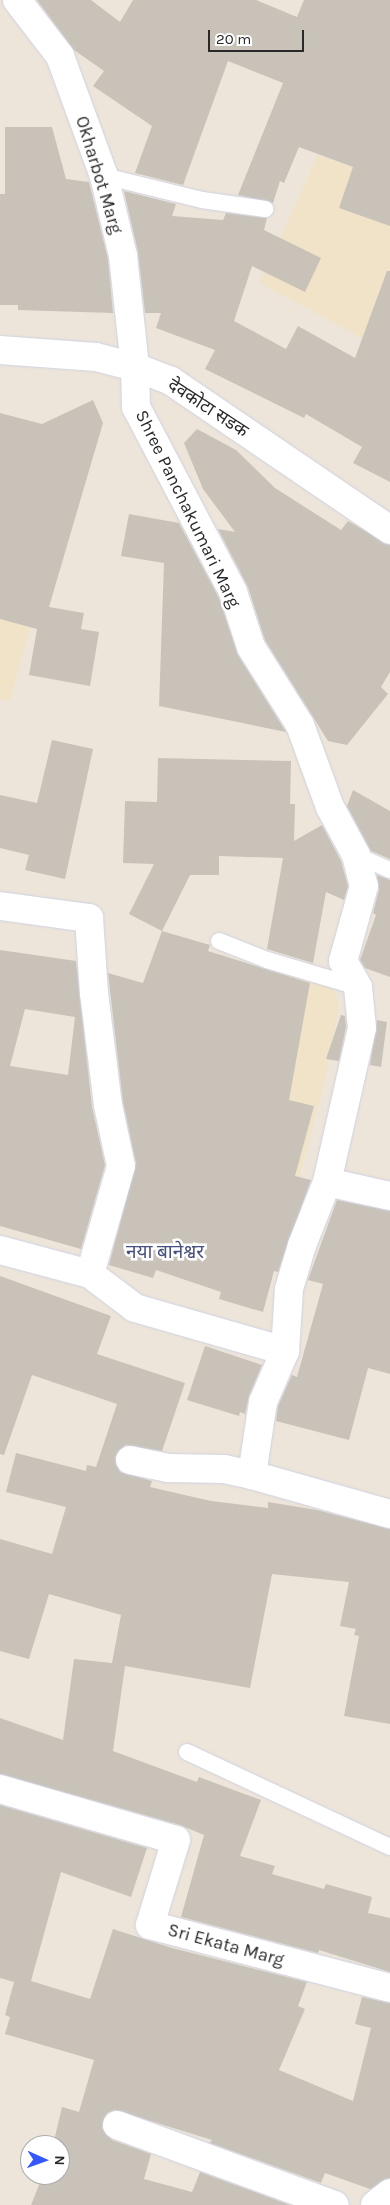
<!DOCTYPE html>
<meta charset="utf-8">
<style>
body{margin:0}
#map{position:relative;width:390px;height:2205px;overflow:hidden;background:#ede5d9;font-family:Karla,"Noto Sans Devanagari",sans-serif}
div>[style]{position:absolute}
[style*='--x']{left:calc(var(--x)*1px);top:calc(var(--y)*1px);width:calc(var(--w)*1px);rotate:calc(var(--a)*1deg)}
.education>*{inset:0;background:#f0e3c7}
.building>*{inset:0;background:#c8c2b9}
.roads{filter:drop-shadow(0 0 1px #cfd2e3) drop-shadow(0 0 1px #cfd2e3)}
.service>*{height:16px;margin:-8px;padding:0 8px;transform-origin:8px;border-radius:8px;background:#fff}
.minor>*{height:28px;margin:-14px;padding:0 14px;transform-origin:14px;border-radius:14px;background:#fff}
.secondary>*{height:28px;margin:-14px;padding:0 14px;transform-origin:14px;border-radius:14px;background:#fff}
span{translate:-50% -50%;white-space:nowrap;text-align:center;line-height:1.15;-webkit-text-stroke:5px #fff;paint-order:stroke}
.street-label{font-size:18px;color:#292929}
.neighbourhood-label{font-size:19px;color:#464f7d}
.north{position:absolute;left:20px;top:2135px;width:50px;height:50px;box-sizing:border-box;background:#fff;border:1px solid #a9a9a9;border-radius:50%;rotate:92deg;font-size:14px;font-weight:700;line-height:20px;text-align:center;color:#292929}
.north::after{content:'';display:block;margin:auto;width:18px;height:22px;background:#3457ff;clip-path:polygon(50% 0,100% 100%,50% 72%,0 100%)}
.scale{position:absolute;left:208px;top:30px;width:96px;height:22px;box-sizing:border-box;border:2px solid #292929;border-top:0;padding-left:6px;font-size:15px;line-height:18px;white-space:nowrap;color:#292929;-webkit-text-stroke:4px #fff;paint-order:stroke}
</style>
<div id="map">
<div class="education">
<div style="clip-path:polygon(318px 155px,390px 180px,390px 353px,260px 283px)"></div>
<div style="clip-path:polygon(0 591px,37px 601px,10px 701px,0 700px)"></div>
<div style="clip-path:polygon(276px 968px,332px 983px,339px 1006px,325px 1080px,297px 1185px,220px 1119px)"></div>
</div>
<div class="building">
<div style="clip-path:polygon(37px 0,91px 0,120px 22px,133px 0,256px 0,297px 17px,304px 0,390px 0,390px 226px,339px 208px,353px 167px,299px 147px,284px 183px,280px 181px,273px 203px,238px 195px,283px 83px,228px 61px,183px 185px,135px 173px,152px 126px,93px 86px,104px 71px,74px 50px)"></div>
<div style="clip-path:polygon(5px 127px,52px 127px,66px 179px,89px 182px,108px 259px,113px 313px,18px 310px,18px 305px,0 305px,0 194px,5px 194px)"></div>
<div style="clip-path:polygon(124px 191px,176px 204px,172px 216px,223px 220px,226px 213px,267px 218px,264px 230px,321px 258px,305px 292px,252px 266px,234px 321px,286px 349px,298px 326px,355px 358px,387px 271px,390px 271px,390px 482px,353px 463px,362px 447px,306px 414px,304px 418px,205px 369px,215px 350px,156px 328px,161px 313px,145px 313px,138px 252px)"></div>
<div style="clip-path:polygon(93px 400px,103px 423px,49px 607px,84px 613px,81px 629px,99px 632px,90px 686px,29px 675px,37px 629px,0 619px,0 413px,42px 424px)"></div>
<div style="clip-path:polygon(197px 429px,236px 450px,275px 488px,341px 530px,348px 521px,390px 545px,390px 672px,381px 687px,388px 694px,347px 745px,328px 741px,265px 640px,248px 587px,218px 529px,235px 532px,203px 489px,184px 443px)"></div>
<div style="clip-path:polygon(129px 514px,179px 523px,219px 598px,238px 655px,286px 732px,159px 706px,164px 563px,121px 556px)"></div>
<div style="clip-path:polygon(52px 740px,93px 749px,65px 879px,25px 870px,29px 855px,0 848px,0 795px,37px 803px)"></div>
<div style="clip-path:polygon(158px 758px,291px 761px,290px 804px,295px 804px,294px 841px,322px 825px,341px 861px,348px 886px,344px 900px,326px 892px,313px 963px,267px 949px,283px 858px,219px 856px,219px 875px,190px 875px,162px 931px,129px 914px,154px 864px,123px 863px,125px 801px,157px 802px)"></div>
<div style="clip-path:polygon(353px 790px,390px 811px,390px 859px,371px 851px,347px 806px)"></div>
<div style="clip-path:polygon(377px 875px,390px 880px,390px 977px,365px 968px,360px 960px,376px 915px,373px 913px,379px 890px)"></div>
<div style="clip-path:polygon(162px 931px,210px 945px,208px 951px,310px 983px,289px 1100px,314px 1106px,295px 1176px,311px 1180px,278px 1272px,274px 1271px,263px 1312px,219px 1299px,221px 1292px,156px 1270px,153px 1278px,109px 1265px,136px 1163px,123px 1102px,108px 973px,143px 983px)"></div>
<div style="clip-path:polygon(evenodd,0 950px,76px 961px,92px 1107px,105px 1165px,81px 1249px,0 1226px,0 950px,25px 1009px,75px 1017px,68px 1075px,10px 1066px,25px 1009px)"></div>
<div style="clip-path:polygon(341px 1015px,345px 1016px,346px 1027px,339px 1061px,326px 1059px)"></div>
<div style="clip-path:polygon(377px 1020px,387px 1022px,381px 1067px,370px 1065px)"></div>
<div style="clip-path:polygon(337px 1200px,390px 1211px,390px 1374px,368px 1368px,349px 1440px,276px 1421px,278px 1406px,292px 1375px,297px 1377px,323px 1284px,308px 1280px)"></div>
<div style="clip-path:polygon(0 1276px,111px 1316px,97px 1354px,185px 1383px,162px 1451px,125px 1445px,115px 1457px,120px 1472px,152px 1481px,150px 1487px,211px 1501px,268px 1508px,268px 1502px,317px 1510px,390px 1529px,390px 1724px,344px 1716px,359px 1636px,354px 1635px,356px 1629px,340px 1626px,349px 1582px,272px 1574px,250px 1688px,125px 1666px,113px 1751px,197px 1782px,199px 1777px,261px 1800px,240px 1856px,275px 1866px,272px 1874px,324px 1889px,326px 1884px,372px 1897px,368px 1913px,390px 1918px,390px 1972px,319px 1950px,318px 1953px,181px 1917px,204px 1835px,180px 1825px,0 1774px,0 1718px,63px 1740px,74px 1659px,112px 1663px,121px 1615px,49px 1594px,29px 1659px,0 1651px,0 1539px,52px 1554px,66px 1507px,6px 1492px,16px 1453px,86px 1471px,87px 1465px,96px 1467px,117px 1404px,32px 1375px,4px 1455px,0 1454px)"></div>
<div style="clip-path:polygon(205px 1346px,262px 1365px,249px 1396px,245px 1414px,240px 1412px,239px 1416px,187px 1400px)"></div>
<div style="clip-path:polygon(0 1805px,147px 1848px,131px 1897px,61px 1872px,31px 1981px,90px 1999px,113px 1929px,172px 1948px,307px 1982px,298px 2006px,305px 2009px,279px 2070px,353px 2101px,371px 2028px,355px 2024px,362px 1997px,390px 2003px,390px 2178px,370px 2189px,325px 2173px,321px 2183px,210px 2143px,212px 2140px,115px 2110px,107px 2113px,102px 2128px,112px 2140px,151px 2154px,144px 2179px,192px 2192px,200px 2172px,290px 2205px,31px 2205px,43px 2175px,60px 2175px,60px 2145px,53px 2145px,62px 2107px,79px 2112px,94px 2060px,5px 2034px,10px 2017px,5px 2015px,14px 1982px,0 1978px)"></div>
</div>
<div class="roads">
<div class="service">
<div style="--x:104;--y:176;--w:101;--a:13.8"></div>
<div style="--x:202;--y:200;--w:64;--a:8.1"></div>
<div style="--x:356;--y:855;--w:37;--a:24"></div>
<div style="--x:219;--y:941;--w:52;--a:21.6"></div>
<div style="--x:267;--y:960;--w:95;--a:16.5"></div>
<div style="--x:187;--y:1752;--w:224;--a:25.1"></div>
</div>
<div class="minor">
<div style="--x:17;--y:0;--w:71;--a:52.5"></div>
<div style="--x:60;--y:56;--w:128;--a:69.9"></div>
<div style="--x:104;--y:176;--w:82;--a:76.6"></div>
<div style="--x:123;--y:256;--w:112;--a:83.8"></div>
<div style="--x:135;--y:367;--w:40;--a:88.6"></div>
<div style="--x:136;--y:407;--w:209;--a:62.3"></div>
<div style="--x:233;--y:592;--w:58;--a:71.9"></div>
<div style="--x:251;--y:647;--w:92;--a:57.9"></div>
<div style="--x:300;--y:725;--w:87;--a:69.9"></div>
<div style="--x:330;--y:807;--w:55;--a:61.6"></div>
<div style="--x:356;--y:855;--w:32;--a:76"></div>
<div style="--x:364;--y:886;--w:78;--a:105.6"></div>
<div style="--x:343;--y:961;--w:30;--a:60"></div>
<div style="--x:358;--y:987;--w:41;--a:84.4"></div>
<div style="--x:362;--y:1028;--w:158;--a:102.8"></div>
<div style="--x:327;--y:1182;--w:68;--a:111.6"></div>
<div style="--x:302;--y:1245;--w:46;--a:106.5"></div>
<div style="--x:289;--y:1289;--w:62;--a:93.7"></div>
<div style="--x:285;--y:1351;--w:56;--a:113.3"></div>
<div style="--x:263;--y:1402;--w:74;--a:98.6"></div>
<div style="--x:252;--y:1475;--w:143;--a:15.8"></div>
<div style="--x:0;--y:906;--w:90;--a:7.7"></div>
<div style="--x:89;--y:918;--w:75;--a:86.2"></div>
<div style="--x:94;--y:993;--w:113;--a:82.9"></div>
<div style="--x:108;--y:1105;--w:62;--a:78"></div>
<div style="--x:121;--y:1166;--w:112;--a:106"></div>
<div style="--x:327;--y:1182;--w:65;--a:12.5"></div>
<div style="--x:0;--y:1250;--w:93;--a:14.9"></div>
<div style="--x:90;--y:1274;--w:56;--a:37.1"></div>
<div style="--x:135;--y:1308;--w:156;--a:16"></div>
<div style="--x:130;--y:1460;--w:40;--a:12"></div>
<div style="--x:169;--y:1468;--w:55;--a:1"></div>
<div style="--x:224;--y:1469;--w:29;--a:12"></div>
<div style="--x:0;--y:1789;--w:183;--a:16.2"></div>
<div style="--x:176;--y:1840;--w:89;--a:107"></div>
<div style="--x:150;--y:1925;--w:248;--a:14.7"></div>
<div style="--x:117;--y:2125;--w:232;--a:20.2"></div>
<div style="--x:375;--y:2205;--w:19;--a:-39"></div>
</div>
<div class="secondary">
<div style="--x:0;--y:350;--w:96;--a:4.2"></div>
<div style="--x:96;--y:357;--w:40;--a:14.4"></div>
<div style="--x:135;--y:367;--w:39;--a:21"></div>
<div style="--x:171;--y:381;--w:265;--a:34.2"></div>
</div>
</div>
<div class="street-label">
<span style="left:99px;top:175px;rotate:73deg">Okharbot Marg</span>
<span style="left:208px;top:408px;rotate:33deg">देवकोटा सडक</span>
<span style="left:188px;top:509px;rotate:64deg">Shree Panchakumari Marg</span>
<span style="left:226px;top:1945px;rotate:15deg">Sri Ekata Marg</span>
</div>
<div class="neighbourhood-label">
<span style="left:165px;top:1253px">नया बानेश्वर</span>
</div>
<div class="north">N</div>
<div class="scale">20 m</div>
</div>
